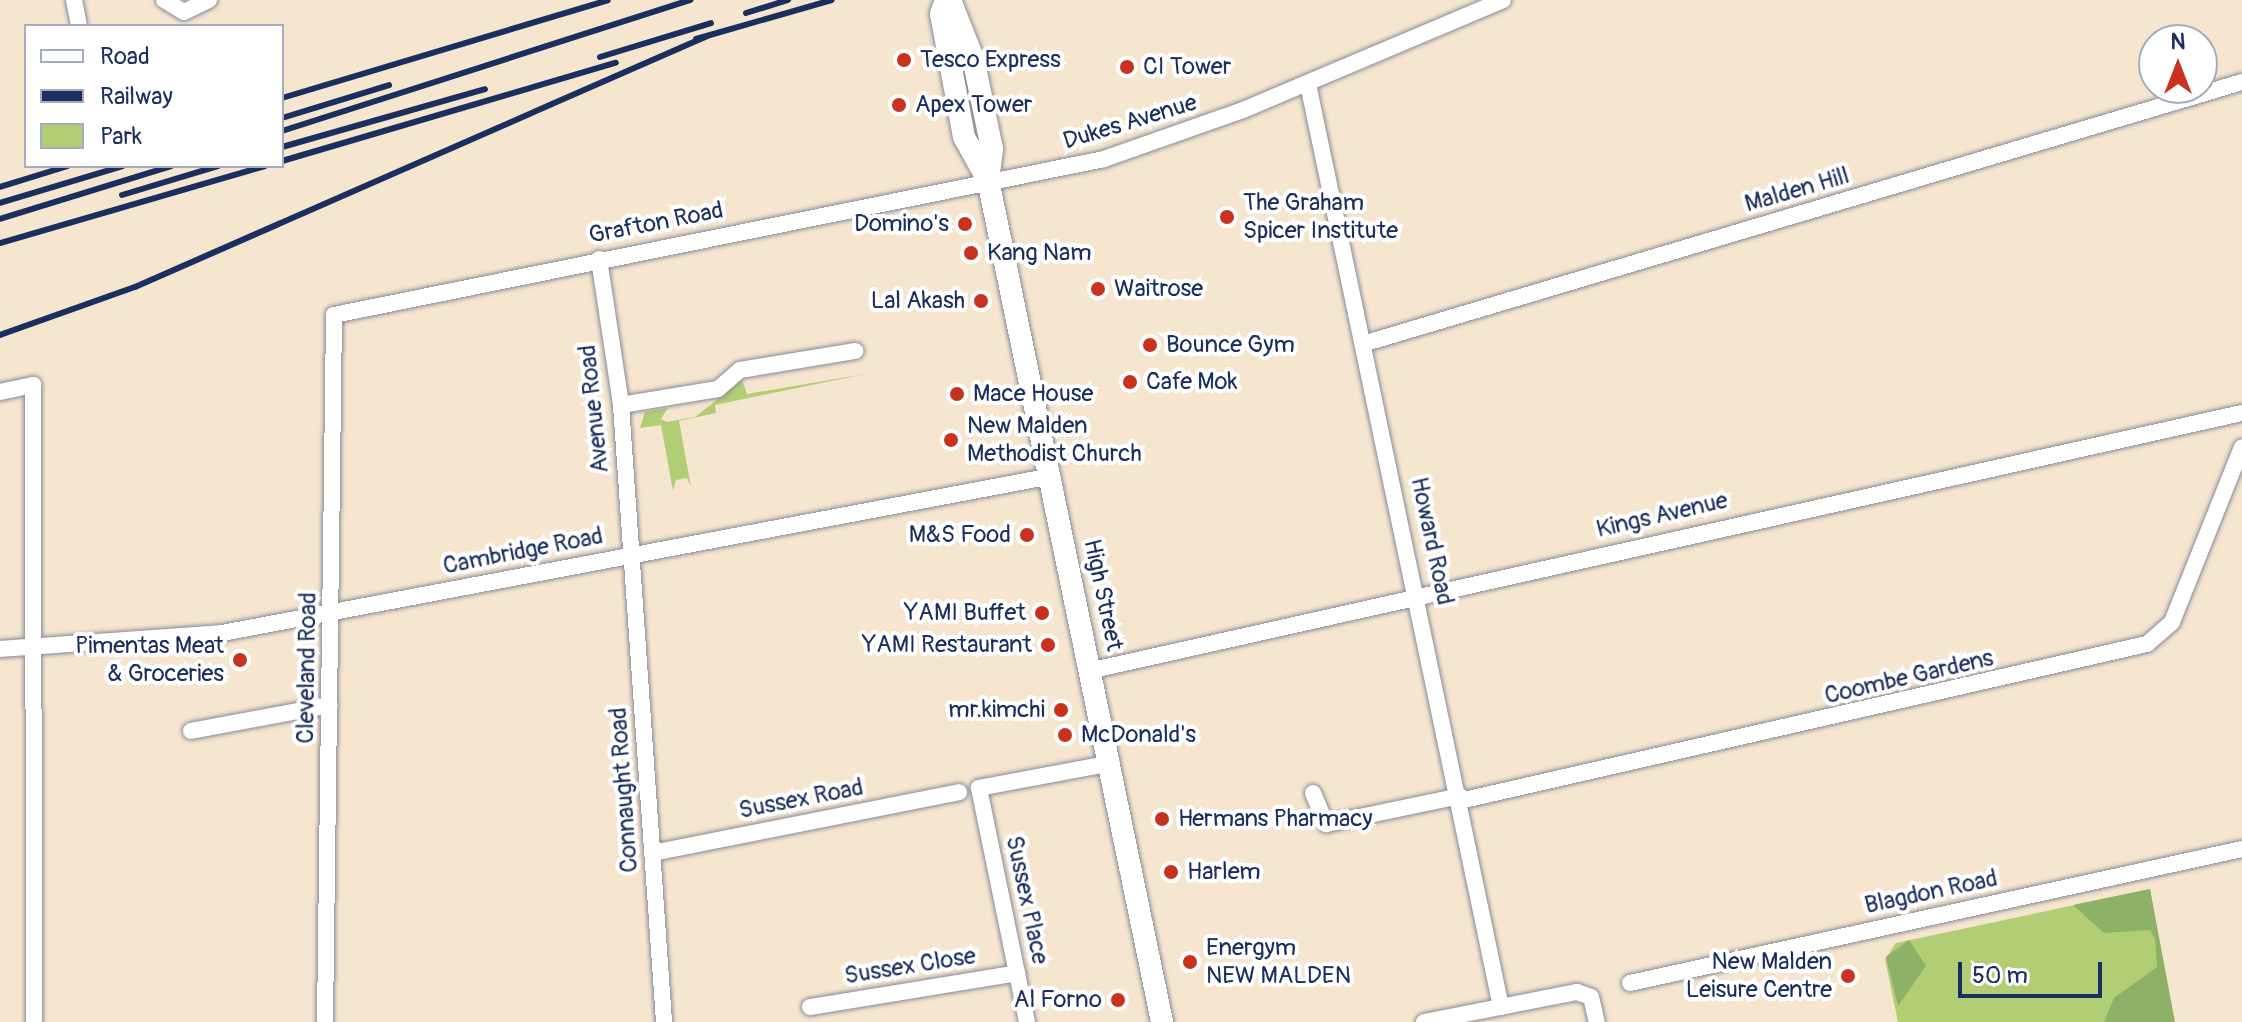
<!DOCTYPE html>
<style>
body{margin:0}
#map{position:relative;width:2242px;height:1022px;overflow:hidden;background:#f6e6d0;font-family:Pangolin,sans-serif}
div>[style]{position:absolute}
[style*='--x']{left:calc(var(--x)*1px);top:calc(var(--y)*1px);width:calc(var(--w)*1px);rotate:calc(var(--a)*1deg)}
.green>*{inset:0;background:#b2ce75}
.forest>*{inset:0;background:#8db166}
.roads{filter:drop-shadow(0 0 2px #888a97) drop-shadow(0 0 2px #888a97)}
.minor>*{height:16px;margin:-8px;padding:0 8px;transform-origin:8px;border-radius:8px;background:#fff}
.secondary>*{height:22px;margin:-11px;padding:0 11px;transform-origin:11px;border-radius:11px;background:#fff}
.rail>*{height:6px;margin:-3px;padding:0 3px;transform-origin:3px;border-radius:3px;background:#1b2f5e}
.dots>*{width:22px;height:22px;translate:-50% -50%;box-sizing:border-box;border:4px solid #fff;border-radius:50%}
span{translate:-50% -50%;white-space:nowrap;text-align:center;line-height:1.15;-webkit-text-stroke:8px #fff;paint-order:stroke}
.poi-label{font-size:24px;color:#1b2f5e}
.left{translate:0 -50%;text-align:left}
.right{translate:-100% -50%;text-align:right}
.street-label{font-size:24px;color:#1b2f5e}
.legend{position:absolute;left:24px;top:24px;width:260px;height:144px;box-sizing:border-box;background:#fff;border:2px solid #a4acbf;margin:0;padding:10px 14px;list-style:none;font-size:24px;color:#1b2f5e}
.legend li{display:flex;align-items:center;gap:16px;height:40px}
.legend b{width:40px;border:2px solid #a4acbf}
.north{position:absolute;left:2138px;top:24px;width:80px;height:80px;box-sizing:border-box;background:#fff;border:2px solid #a4acbf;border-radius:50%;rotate:0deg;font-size:22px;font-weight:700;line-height:32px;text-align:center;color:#1b2f5e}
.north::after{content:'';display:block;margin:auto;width:28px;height:36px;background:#c8321e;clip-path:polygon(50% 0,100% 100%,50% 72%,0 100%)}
.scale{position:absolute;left:1958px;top:962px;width:144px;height:36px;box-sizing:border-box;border:4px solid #1b2f5e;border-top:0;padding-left:10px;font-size:24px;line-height:28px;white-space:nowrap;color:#1b2f5e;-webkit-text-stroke:6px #fff;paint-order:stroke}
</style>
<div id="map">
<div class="green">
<div style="clip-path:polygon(865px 374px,715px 405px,716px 413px,679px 421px,691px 487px,687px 478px,676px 480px,673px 491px,661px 425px,640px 428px,645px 412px,668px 408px,661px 419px,667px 422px,695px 417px,742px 380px,747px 394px)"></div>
<div style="clip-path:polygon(2150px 889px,2173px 1022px,1898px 1022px,1885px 959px,1896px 943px)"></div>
</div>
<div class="forest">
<div style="clip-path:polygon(2150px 889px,2175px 1022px,2104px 1022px,2114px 998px,2157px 967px,2155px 939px,2150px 930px,2104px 933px,2073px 905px)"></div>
<div style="clip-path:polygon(1909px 940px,1926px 966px,1898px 1006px,1886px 957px)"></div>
</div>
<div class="roads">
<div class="minor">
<div style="--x:74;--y:0;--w:26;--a:79"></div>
<div style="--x:164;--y:0;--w:23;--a:31"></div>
<div style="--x:184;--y:12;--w:28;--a:-26"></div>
<div style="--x:1308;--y:84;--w:943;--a:78.19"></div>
<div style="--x:599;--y:259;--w:148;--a:81.4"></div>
<div style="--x:621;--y:405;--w:618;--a:86.01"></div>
<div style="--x:1366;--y:343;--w:914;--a:-16.59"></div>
<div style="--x:0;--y:392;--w:34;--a:-12"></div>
<div style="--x:33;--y:385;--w:637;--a:89.91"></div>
<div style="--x:621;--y:405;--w:98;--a:-9.4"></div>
<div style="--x:718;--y:389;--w:29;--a:-41"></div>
<div style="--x:740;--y:370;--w:117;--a:-9.4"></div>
<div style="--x:0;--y:649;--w:223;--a:-4.1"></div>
<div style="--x:222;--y:633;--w:845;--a:-10.71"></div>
<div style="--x:1093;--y:670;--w:1177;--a:-12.61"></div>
<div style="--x:191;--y:731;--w:141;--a:-10.6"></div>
<div style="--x:1313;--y:793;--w:34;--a:67"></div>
<div style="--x:1326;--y:824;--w:137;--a:-11.8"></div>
<div style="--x:1464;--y:800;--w:701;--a:-12.87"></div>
<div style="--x:2147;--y:644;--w:33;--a:-41"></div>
<div style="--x:2172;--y:622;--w:188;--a:-68.2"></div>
<div style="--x:652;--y:853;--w:313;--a:-11.2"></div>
<div style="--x:1630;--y:983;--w:626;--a:-12.35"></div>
<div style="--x:810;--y:1007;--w:210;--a:-9.3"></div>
<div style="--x:325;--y:1022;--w:707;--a:-89.27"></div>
<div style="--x:334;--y:315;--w:786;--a:-11.45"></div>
<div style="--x:1104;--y:159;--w:147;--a:-19.4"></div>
<div style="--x:1243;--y:110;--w:282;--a:-22.9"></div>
<div style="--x:1027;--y:1022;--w:239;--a:-101.6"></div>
<div style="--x:979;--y:788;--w:135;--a:-10.6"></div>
<div style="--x:1424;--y:1022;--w:156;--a:-11.1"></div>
<div style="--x:1577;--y:992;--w:15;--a:20"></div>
<div style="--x:1591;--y:997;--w:26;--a:77"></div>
</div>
<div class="secondary">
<div style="--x:946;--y:0;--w:15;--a:110"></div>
<div style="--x:941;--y:14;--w:125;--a:79.4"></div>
<div style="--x:964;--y:137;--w:49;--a:60.8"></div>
<div style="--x:950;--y:0;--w:62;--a:68.4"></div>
<div style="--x:973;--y:58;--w:93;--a:78.2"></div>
<div style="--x:992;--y:149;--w:31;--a:97"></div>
<div style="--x:988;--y:180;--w:860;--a:78.32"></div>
</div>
</div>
<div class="rail">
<div style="--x:746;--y:13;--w:44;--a:-17.2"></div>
<div style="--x:696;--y:39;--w:141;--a:-16"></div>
<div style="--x:600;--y:57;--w:116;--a:-17"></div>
<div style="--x:282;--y:98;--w:340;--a:-16.7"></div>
<div style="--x:282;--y:118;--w:112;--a:-17.1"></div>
<div style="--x:282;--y:131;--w:429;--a:-17.8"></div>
<div style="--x:282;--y:147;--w:211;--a:-15.9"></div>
<div style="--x:282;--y:161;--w:348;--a:-16.4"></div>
<div style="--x:0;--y:187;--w:71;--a:-17.2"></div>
<div style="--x:122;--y:195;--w:100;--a:-16.8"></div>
<div style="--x:0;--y:203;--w:128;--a:-16.7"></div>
<div style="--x:0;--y:219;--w:179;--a:-17.2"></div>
<div style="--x:0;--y:243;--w:276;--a:-16.2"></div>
<div style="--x:0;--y:335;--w:143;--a:-19.6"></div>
<div style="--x:135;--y:287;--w:625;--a:-23.69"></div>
</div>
<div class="dots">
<div style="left:904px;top:60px;background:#c8321e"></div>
<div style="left:1127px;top:67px;background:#c8321e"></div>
<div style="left:899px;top:105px;background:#c8321e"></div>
<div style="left:1227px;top:217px;background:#c8321e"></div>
<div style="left:965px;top:224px;background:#c8321e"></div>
<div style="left:971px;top:253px;background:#c8321e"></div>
<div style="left:1098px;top:289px;background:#c8321e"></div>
<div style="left:981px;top:301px;background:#c8321e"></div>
<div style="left:1150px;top:345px;background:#c8321e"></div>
<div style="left:1130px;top:382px;background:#c8321e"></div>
<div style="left:957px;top:394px;background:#c8321e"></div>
<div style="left:951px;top:440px;background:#c8321e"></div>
<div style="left:1027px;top:535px;background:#c8321e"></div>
<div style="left:1042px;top:613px;background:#c8321e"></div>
<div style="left:1048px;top:645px;background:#c8321e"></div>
<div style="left:240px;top:660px;background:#c8321e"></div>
<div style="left:1061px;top:710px;background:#c8321e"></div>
<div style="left:1065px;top:735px;background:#c8321e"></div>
<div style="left:1162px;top:819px;background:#c8321e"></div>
<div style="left:1171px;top:872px;background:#c8321e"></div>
<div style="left:1190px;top:962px;background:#c8321e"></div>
<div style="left:1848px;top:976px;background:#c8321e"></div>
<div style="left:1118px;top:1000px;background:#c8321e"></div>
</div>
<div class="poi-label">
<span class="left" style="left:920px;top:60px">Tesco Express</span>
<span class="left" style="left:1143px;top:67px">CI Tower</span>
<span class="left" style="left:915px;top:105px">Apex Tower</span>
<span class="left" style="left:1243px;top:217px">The Graham<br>Spicer Institute</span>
<span class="right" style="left:949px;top:224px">Domino's</span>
<span class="left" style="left:987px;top:253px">Kang Nam</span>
<span class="left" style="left:1114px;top:289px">Waitrose</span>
<span class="right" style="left:965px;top:301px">Lal Akash</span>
<span class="left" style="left:1166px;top:345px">Bounce Gym</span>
<span class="left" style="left:1146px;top:382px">Cafe Mok</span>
<span class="left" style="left:973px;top:394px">Mace House</span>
<span class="left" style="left:967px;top:440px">New Malden<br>Methodist Church</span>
<span class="right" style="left:1011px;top:535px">M&amp;S Food</span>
<span class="right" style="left:1026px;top:613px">YAMI Buffet</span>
<span class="right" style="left:1032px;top:645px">YAMI Restaurant</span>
<span class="right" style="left:224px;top:660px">Pimentas Meat<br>&amp; Groceries</span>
<span class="right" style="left:1045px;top:710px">mr.kimchi</span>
<span class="left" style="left:1081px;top:735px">McDonald's</span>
<span class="left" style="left:1178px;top:819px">Hermans Pharmacy</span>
<span class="left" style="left:1187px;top:872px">Harlem</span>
<span class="left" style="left:1206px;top:962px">Energym<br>NEW MALDEN</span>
<span class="right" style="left:1832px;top:976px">New Malden<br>Leisure Centre</span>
<span class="right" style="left:1102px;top:1000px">Al Forno</span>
</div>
<div class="street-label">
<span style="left:1130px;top:122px;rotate:-17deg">Dukes Avenue</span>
<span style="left:1797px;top:190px;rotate:-16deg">Malden Hill</span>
<span style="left:656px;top:223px;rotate:-11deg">Grafton Road</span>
<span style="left:594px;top:409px;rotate:-96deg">Avenue Road</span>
<span style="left:1662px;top:515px;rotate:-13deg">Kings Avenue</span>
<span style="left:1432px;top:541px;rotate:78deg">Howard Road</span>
<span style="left:523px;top:551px;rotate:-11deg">Cambridge Road</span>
<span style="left:1103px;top:595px;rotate:78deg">High Street</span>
<span style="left:307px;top:668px;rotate:-89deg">Cleveland Road</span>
<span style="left:1909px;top:677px;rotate:-13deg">Coombe Gardens</span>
<span style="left:624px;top:790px;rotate:-94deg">Connaught Road</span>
<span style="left:801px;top:799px;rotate:-11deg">Sussex Road</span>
<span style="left:1931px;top:892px;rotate:-12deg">Blagdon Road</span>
<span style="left:1027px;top:900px;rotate:78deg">Sussex Place</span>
<span style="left:910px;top:966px;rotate:-9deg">Sussex Close</span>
</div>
<ul class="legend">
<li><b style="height:10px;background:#fff"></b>Road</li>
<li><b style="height:10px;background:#1b2f5e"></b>Railway</li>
<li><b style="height:22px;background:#b2ce75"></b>Park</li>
</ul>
<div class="north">N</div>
<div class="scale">50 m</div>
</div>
